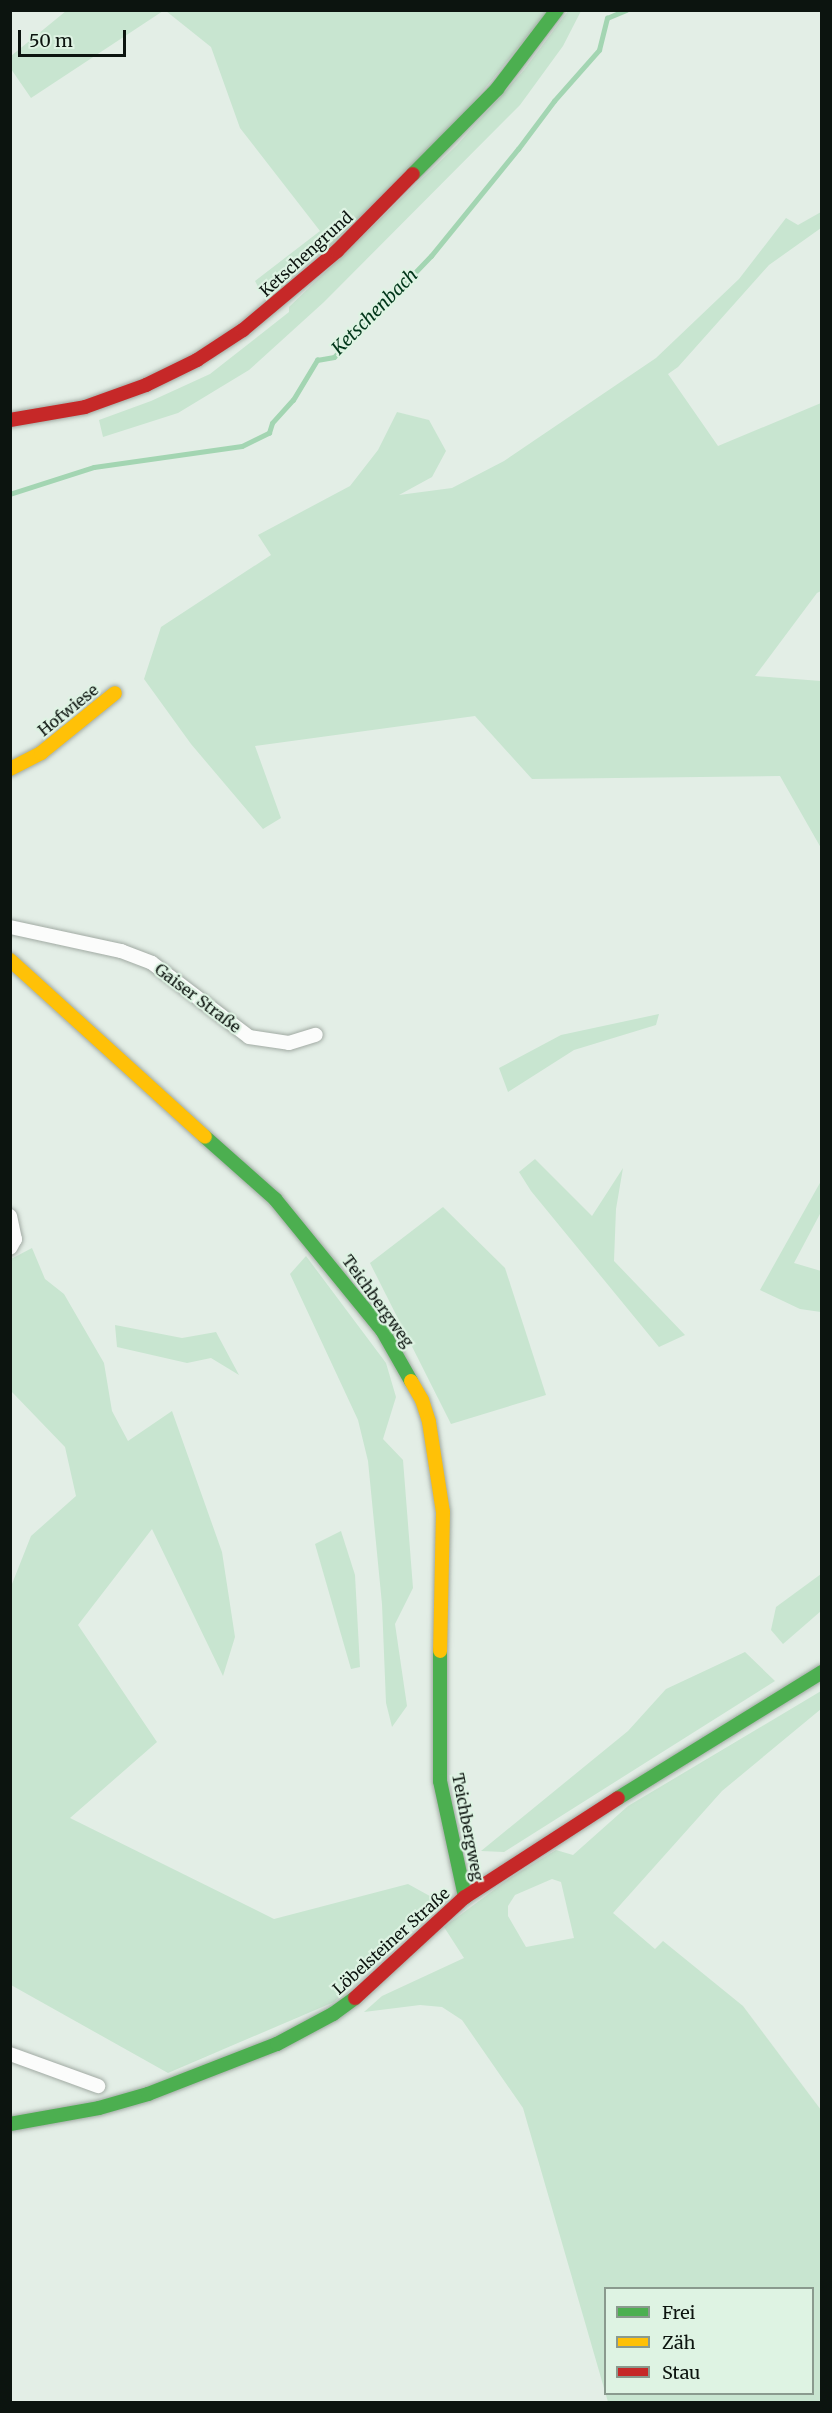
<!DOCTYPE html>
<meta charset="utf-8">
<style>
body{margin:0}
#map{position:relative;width:832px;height:2413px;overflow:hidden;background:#e3eee6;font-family:Merriweather,serif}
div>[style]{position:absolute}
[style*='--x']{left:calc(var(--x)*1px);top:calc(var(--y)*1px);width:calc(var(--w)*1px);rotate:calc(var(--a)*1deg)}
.green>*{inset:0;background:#c8e5d0}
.stream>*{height:4.5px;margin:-2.25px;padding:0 2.25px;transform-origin:2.25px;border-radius:2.25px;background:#a3d5b2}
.roads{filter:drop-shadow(0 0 2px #a1aaa3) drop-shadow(0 0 2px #a1aaa3)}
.street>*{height:14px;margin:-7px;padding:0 7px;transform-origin:7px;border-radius:7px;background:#fbfcfb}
.fast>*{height:14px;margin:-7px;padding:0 7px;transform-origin:7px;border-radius:7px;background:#4caf50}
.slow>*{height:14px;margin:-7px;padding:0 7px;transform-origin:7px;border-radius:7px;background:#ffc107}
.jam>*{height:14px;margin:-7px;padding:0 7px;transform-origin:7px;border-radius:7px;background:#c62828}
span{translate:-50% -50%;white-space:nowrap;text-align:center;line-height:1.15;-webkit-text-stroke:4.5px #def3e3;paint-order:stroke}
.street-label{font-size:16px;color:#0c140f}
.water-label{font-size:18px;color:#003619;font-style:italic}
.frame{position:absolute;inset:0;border:12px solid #0c140f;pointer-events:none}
.legend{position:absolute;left:604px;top:2287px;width:210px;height:108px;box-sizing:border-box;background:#def3e3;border:2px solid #8a9a8e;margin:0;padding:8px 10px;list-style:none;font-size:18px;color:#0c140f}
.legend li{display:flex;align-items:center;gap:12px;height:30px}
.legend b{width:30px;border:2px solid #8a9a8e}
.scale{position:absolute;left:18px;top:30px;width:108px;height:27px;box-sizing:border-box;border:3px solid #0c140f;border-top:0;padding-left:8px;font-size:18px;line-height:21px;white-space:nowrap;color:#0c140f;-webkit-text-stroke:4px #def3e3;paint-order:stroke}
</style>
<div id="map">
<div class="green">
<div style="clip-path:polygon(66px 11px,66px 10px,163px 11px,31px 98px,11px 69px,11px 56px)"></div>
<div style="clip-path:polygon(166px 11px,548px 11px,458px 121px,332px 245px,262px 294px,255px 281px,320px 231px,240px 128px,211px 47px)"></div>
<div style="clip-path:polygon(568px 11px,581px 11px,563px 46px,520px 105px,324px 302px,249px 370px,178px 413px,103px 437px,99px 420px,151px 401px,210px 374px,289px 312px,289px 307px,457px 145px,524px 70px)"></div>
<div style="clip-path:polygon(821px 212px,821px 228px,769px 265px,678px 367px,668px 374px,718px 446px,821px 403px,821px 591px,817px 593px,755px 676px,821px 681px,821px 848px,780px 776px,532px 779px,475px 716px,255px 746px,281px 818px,263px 829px,191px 744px,144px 679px,161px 627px,271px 555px,258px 535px,350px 486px,378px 450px,397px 412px,429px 420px,446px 451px,432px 477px,399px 495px,452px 488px,504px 461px,656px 358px,739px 279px,786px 218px,798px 225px)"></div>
<div style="clip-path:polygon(659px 1014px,656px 1025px,574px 1050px,508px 1092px,499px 1068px,561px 1035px)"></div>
<div style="clip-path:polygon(535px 1159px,592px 1216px,623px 1168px,616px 1209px,614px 1261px,685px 1335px,659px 1347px,531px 1191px,519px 1172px)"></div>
<div style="clip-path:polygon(821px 1181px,821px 1212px,794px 1263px,821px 1271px,821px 1312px,800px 1309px,760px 1290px)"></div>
<div style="clip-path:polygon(443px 1207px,505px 1268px,546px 1395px,451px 1424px,370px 1263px)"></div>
<div style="clip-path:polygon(32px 1248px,45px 1279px,64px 1294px,104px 1363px,112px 1411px,128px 1441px,172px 1411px,222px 1552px,235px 1637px,223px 1676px,152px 1529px,78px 1625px,157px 1742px,70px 1818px,274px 1919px,408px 1884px,437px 1900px,334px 2002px,168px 2073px,11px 1985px,10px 1589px,31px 1536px,76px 1496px,65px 1447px,11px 1391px,11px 1259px)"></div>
<div style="clip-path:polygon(306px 1256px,386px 1363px,396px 1397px,383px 1439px,403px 1460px,413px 1588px,395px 1624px,407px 1706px,392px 1727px,386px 1703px,382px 1604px,368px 1461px,358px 1420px,290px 1274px)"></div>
<div style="clip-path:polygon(115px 1325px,182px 1338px,216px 1332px,239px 1375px,211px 1358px,187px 1363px,117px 1347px)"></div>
<div style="clip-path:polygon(341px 1531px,355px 1575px,360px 1667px,351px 1669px,315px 1544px)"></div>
<div style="clip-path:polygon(821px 1574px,821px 1611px,783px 1644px,771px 1630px,776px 1607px)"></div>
<div style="clip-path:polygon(745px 1652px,775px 1681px,504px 1852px,481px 1851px,628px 1731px,666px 1689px)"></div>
<div style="clip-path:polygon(evenodd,821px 1691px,821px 1709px,722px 1791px,613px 1913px,655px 1949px,663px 1941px,743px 2006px,821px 2110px,821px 2402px,608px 2402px,523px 2108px,462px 2020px,442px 2007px,420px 2005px,364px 2012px,382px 1996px,464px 1958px,444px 1927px,510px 1878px,556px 1850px,573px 1855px,628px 1806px,821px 1691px,552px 1879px,561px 1882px,574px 1938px,526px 1947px,508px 1916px,508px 1906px,515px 1895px,552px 1879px,821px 1691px,606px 2288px,812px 2288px,812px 2394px,606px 2394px,606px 2288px)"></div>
</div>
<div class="stream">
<div style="--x:655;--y:10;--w:1;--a:0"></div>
<div style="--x:10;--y:494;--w:88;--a:-17.8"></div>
<div style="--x:94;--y:467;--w:149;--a:-8.1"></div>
<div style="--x:242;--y:446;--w:30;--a:-26"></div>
<div style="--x:269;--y:433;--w:10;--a:-73"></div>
<div style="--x:272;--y:423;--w:31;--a:-48"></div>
<div style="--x:293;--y:400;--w:47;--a:-59"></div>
<div style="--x:317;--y:360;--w:17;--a:-10"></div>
<div style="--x:334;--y:357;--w:140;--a:-46.2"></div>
<div style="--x:431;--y:256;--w:138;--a:-50.9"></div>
<div style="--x:518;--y:149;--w:60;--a:-53.1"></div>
<div style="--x:554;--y:101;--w:68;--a:-48.6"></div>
<div style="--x:599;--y:50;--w:33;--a:-76"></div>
<div style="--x:607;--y:18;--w:21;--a:-23"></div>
</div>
<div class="roads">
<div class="street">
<div style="--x:10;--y:927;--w:114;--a:12.2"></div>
<div style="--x:121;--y:951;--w:33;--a:21"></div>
<div style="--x:152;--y:963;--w:122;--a:37.3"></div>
<div style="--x:249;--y:1037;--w:40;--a:8.5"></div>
<div style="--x:289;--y:1043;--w:28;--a:-17"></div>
<div style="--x:10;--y:1216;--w:24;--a:78"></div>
<div style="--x:15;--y:1239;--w:10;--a:119"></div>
<div style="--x:10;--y:2054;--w:94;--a:20"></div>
</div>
<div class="fast">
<div style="--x:413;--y:174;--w:120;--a:-45.3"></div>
<div style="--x:497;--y:89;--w:99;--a:-52.8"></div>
<div style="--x:205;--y:1137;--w:94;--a:41.5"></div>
<div style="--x:275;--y:1199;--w:169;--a:50.8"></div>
<div style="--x:382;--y:1330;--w:59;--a:60.4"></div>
<div style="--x:440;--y:1651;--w:130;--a:90"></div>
<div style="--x:440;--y:1781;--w:119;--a:77.8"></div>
<div style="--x:618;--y:1798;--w:240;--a:-31.7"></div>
<div style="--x:10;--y:2124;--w:90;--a:-10.2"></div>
<div style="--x:99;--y:2108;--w:51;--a:-15.9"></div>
<div style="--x:148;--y:2094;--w:138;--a:-21.2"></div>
<div style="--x:277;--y:2044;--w:64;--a:-28.2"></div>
<div style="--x:333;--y:2014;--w:27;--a:-36"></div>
</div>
<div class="slow">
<div style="--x:10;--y:769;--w:35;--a:-27"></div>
<div style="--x:41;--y:753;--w:95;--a:-39"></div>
<div style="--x:10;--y:960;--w:263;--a:42.2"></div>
<div style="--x:411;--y:1381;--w:22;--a:60"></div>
<div style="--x:422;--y:1400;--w:23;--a:72"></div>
<div style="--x:429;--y:1422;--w:91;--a:81.2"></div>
<div style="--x:443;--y:1512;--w:139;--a:91.2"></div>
</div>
<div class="jam">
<div style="--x:10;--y:420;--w:76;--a:-9.8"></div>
<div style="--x:85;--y:407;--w:65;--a:-19.8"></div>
<div style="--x:146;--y:385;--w:57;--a:-26.1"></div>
<div style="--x:197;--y:360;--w:55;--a:-33.1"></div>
<div style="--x:243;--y:330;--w:123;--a:-40"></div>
<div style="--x:337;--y:251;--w:108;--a:-45.4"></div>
<div style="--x:355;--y:1998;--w:149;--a:-42.6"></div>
<div style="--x:465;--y:1897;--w:182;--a:-32.9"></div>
</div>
</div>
<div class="street-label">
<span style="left:306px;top:254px;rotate:-42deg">Ketschengrund</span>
<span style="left:68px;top:710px;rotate:-39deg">Hofwiese</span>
<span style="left:198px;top:998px;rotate:37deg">Gaiser Straße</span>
<span style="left:378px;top:1301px;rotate:54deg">Teichbergweg</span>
<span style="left:468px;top:1827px;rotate:79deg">Teichbergweg</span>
<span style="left:391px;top:1941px;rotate:-42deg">Löbelsteiner Straße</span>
</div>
<div class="water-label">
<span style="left:375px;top:312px;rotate:-45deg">Ketschenbach</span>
</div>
<div class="frame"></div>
<ul class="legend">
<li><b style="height:8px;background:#4caf50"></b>Frei</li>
<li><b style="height:8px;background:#ffc107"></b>Zäh</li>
<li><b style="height:8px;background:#c62828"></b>Stau</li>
</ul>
<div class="scale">50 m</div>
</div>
